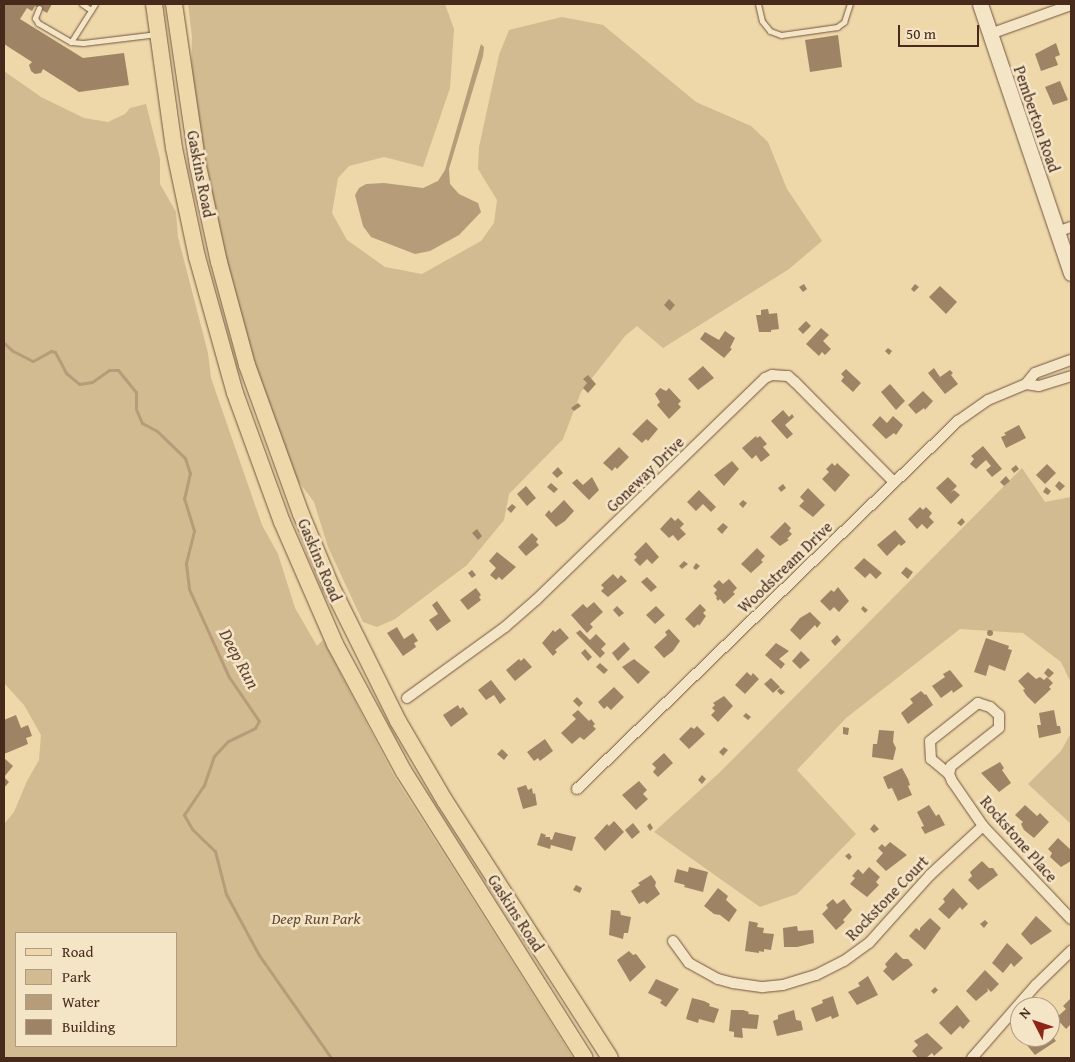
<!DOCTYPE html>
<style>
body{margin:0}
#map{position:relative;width:1075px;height:1062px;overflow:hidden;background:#eed7a9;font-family:"Gentium Book Plus",serif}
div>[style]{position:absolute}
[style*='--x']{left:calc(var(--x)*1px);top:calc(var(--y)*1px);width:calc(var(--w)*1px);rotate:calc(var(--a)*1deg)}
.green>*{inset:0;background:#d2ba91}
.water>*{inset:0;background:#b69c79}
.stream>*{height:3px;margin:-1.5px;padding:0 1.5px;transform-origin:1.5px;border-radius:1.5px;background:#b69c79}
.building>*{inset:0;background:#9e8465}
.round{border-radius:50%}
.roads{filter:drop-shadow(0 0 1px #72553f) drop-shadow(0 0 1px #72553f)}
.lane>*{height:5px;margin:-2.5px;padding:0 2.5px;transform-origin:2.5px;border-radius:2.5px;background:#f4e5c7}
.street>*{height:10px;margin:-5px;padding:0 5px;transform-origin:5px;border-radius:5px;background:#f4e5c7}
.secondary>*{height:15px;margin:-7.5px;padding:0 7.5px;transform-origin:7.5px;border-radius:7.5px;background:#f4e5c7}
.primary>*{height:16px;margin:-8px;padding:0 8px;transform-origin:8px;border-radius:8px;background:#eed7a9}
span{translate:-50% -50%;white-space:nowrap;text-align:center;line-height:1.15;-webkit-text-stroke:5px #f4e5c7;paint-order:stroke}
.street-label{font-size:16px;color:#482a1c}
.park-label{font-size:16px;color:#644733;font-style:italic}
.water-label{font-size:18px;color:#644633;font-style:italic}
.frame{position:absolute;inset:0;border:5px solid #482a1c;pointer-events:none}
.legend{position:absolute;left:15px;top:932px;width:162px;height:115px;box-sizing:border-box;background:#f4e5c7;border:1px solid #af9a83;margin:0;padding:6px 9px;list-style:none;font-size:15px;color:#482a1c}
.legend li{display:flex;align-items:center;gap:10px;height:25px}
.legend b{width:25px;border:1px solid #af9a83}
.north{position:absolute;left:1010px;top:997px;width:50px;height:50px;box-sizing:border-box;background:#f4e5c7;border:1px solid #af9a83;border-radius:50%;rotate:311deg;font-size:14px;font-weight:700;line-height:20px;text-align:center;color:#482a1c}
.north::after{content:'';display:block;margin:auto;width:18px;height:22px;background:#8f2418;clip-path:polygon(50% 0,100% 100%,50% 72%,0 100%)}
.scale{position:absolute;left:898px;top:25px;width:81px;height:22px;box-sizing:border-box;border:2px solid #482a1c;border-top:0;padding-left:6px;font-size:15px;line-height:18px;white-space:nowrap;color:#482a1c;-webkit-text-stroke:4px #f4e5c7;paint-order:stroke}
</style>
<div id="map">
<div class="green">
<div style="clip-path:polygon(188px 4px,445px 4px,454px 29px,450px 88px,423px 167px,384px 157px,349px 166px,338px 178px,332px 213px,347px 240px,385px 267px,422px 274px,481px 241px,494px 223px,497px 200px,478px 169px,479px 147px,499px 55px,509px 30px,562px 17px,603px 25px,696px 102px,751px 126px,768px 142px,787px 189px,822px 241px,789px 269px,663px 348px,637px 326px,625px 336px,581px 392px,563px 439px,509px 494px,504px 520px,467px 565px,395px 619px,377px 627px,363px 622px,328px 547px,314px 502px,293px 474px,262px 389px,235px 298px,214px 204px,191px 76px,192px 37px)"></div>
<div style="clip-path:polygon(evenodd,4px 71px,41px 97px,84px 118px,108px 122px,125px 114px,130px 108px,146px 104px,160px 159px,160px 184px,176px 212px,178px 237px,208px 353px,211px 378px,262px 525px,278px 554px,295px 608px,317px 646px,323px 640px,394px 776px,573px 1058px,4px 1058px,4px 824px,14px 812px,27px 781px,39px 760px,41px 735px,24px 705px,4px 683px,4px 71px,176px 933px,176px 1046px,16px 1046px,16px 933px,176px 933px)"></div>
<div style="clip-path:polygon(1022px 468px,1045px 502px,1071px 497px,1071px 683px,1061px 662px,1023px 633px,960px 629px,846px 718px,797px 770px,856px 834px,797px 894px,760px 907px,654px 832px,719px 773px)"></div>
<div style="clip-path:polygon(1071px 733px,1071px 824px,1028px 784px,1061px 751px)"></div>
</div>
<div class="water">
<div style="clip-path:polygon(481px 44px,484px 47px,483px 56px,449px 169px,450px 184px,459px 194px,478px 203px,481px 212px,459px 235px,430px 251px,415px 254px,371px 237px,363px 226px,355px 195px,359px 188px,366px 184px,384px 183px,423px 188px,438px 181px,445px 170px)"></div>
</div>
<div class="stream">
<div style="--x:4;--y:343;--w:12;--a:42"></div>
<div style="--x:13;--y:351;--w:22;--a:27"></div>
<div style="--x:33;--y:361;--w:21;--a:-29"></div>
<div style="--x:51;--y:351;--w:4;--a:14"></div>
<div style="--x:55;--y:352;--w:24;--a:62"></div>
<div style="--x:66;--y:373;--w:17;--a:40"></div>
<div style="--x:79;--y:384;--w:13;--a:-9"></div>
<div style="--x:92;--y:382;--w:21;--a:-35"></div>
<div style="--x:109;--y:370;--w:9;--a:0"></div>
<div style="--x:118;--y:370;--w:28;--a:51"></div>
<div style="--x:136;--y:392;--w:17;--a:90"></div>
<div style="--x:136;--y:409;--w:15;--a:67"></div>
<div style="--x:142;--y:423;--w:17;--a:28"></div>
<div style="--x:157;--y:431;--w:39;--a:44"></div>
<div style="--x:185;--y:458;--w:16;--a:72"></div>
<div style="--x:190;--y:473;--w:26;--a:103"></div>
<div style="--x:184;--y:498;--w:34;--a:73"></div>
<div style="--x:194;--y:531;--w:34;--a:104"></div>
<div style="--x:186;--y:564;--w:25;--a:83"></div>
<div style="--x:189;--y:589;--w:97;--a:65.6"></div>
<div style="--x:229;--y:677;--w:53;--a:55.7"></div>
<div style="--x:259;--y:721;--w:8;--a:120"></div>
<div style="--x:255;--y:728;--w:30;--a:154"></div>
<div style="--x:228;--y:741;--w:21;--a:133"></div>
<div style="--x:214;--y:756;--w:31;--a:109"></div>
<div style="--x:204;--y:785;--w:36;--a:124"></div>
<div style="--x:184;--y:815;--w:16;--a:60"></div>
<div style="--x:192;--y:829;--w:32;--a:44"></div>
<div style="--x:215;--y:851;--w:44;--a:75.7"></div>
<div style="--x:226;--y:894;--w:69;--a:61.6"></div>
<div style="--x:259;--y:955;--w:126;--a:55"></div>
</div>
<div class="building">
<div style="clip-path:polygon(4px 4px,52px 4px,47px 13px,35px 6px,32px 11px,27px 8px,20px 19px,83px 58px,124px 53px,129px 85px,79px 92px,43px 69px,41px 73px,35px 74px,31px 71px,29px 65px,32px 62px,4px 44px)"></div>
<div style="clip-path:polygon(838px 35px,842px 67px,810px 72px,805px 40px)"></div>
<div style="clip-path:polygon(1056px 43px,1060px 55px,1055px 57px,1058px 65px,1041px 71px,1035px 54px)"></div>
<div style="clip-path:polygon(1060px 81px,1068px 100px,1053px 105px,1045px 87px)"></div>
<div style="clip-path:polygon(804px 284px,807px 289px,803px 292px,799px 287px)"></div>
<div style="clip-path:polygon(915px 284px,919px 287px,914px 292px,911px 289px)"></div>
<div style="clip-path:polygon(940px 286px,957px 302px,946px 314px,929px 297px)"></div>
<div style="clip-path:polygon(669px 299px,675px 305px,670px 311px,664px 305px)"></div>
<div style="clip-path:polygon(768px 309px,769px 314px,777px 313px,779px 329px,771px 330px,771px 332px,759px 332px,756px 315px,761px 315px,761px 310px)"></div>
<div style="clip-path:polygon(806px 321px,811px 326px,803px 334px,798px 329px)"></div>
<div style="clip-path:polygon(821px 328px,829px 335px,823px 341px,831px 349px,825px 355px,822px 352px,819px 356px,806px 344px)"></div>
<div style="clip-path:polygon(725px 331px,735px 338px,730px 348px,732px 349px,724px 358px,700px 339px,705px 332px,719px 340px)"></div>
<div style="clip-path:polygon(888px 348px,892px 351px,889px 355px,885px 351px)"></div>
<div style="clip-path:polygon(703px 366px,714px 378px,698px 390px,688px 379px)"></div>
<div style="clip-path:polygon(934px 368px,940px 377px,950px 370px,953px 373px,951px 375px,958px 384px,945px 394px,928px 373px)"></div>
<div style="clip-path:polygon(846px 369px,861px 383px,853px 392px,841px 381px,844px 377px,841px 374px)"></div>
<div style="clip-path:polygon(588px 375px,596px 384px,588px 393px,583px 388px,587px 383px,583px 379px)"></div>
<div style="clip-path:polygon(890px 384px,905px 401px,896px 410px,881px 392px)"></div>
<div style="clip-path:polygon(660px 388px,666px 391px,669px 388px,681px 401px,678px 404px,681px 407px,669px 419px,657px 405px,660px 402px,655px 394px)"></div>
<div style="clip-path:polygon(923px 391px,933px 401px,925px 410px,924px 408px,916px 414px,908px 405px)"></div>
<div style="clip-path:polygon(578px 403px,581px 406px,574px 411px,571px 408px)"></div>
<div style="clip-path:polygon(783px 410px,789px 417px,792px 414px,794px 417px,785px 425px,793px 434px,787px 439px,771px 421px)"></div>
<div style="clip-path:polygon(880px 416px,887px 423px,893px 416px,903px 425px,896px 435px,894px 433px,886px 439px,872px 425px)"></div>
<div style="clip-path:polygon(647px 419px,658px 429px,648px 441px,646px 439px,642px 443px,632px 434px)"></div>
<div style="clip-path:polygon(1019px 425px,1026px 438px,1006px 448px,1001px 437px,1006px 435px,1004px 433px)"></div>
<div style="clip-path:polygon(756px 436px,757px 438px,760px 436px,767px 444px,763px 447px,770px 455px,761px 462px,756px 455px,752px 459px,742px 448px)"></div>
<div style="clip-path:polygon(983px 446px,1002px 469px,992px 477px,986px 470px,991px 466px,986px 460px,976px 469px,970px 464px,974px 459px,971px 456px)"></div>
<div style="clip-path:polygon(619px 447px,629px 457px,617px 469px,615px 467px,612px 471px,603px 463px)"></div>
<div style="clip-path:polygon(732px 461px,739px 469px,724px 486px,714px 475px)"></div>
<div style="clip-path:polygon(832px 463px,835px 466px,837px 463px,850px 475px,835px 492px,822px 479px,829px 472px,826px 469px)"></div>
<div style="clip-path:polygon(1047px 464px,1056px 473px,1045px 484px,1036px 475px)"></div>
<div style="clip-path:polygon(1016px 465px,1019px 469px,1014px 473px,1011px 469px)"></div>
<div style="clip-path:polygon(558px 467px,563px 473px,557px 478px,552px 473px)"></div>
<div style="clip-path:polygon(1006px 476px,1010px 481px,1004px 486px,1000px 482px)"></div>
<div style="clip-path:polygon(592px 477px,599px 490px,589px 500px,572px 483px,577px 479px,583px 485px)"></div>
<div style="clip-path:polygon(948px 477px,957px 486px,950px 493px,954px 490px,960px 495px,951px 504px,936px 488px)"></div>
<div style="clip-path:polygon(1059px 481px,1065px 486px,1060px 491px,1055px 486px)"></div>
<div style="clip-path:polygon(551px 483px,558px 489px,554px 493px,547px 487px)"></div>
<div style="clip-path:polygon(783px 484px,786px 488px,781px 492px,778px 488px)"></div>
<div style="clip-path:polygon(526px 486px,536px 498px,527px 506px,517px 494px)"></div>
<div style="clip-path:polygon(1046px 487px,1051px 491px,1048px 495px,1043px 492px)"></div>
<div style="clip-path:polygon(808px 488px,825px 505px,813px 517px,799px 506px,804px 501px,800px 497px)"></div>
<div style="clip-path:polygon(699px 490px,716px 507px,711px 512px,703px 504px,696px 511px,687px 502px)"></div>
<div style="clip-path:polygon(564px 500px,574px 511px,565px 521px,556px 527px,545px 515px,549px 510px,551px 513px)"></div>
<div style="clip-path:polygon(743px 500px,747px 503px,743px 508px,739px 504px)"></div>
<div style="clip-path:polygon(512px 504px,516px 507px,511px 513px,507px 509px)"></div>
<div style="clip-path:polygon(920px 507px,923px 510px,926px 507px,932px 513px,929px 517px,934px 522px,927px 529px,922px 524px,917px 529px,908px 519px)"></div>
<div style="clip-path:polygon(671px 517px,675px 521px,678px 518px,684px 524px,680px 528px,686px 534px,678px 541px,673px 535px,669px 538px,660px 529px)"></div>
<div style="clip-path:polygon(962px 518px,965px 522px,961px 526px,957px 523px)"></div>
<div style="clip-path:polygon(785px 522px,791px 528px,789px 531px,792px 534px,787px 539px,789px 540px,780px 546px,770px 537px)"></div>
<div style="clip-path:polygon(723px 523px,728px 527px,722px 534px,717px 529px)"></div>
<div style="clip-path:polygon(477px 529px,482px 536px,478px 540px,472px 533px)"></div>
<div style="clip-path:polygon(895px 530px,906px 542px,901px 546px,899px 544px,887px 556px,877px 545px)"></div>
<div style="clip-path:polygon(532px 533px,538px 539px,536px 542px,539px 545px,526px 556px,518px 547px)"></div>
<div style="clip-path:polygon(646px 542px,659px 557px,652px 564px,647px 559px,640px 566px,634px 560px,637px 557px,634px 554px)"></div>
<div style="clip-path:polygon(757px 548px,765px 556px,761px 560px,763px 562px,751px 573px,741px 564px)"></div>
<div style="clip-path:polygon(497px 552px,516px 567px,502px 580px,499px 577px,496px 580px,490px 575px,496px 568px,489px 561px)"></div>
<div style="clip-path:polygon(864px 558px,882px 573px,876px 579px,870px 573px,865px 578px,854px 568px)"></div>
<div style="clip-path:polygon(684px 561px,688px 564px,682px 569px,679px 566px)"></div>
<div style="clip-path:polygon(696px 563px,700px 566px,696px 570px,693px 568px)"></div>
<div style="clip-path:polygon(906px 567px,913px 572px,908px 579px,901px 573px)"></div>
<div style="clip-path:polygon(472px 570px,476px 575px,472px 578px,468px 573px)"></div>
<div style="clip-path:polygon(613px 574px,618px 579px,621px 575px,627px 581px,608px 597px,601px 591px,604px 588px,601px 585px)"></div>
<div style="clip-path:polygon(647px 577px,657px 587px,651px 592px,641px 582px)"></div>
<div style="clip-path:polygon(729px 579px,737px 588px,733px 592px,735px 594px,724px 604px,720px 599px,718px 601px,716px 598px,717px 597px,714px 593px,717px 590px,713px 586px,719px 580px,723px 584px)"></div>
<div style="clip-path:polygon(838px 587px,849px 601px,839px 612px,834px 607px,830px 611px,820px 601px,831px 590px,834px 592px)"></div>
<div style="clip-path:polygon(476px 588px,481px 595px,479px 597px,481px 600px,468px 610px,460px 600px)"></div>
<div style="clip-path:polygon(437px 601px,451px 621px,437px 631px,429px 620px,438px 614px,432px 605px)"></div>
<div style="clip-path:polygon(594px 602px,603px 612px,590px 624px,593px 627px,587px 633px,571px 615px,583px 604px,587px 608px)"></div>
<div style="clip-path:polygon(700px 604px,706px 610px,703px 613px,706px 616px,699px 626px,698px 624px,694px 628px,685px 619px)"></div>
<div style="clip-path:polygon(617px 606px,624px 613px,619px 617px,613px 610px)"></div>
<div style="clip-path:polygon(656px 606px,665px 615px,655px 624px,646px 615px)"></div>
<div style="clip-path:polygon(863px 606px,868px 610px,865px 613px,861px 609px)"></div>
<div style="clip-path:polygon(810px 612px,821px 623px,817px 628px,815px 625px,800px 640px,790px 630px,800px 618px)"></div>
<div style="clip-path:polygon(397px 627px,404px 639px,413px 633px,418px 641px,414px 643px,416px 647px,403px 656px,387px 633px)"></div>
<div style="clip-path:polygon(560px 628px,569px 638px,555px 650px,557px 652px,553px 656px,542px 643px,553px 630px,555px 632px)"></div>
<div style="clip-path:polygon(669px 629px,680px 641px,673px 651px,664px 658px,654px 647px,667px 635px,665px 632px)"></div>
<div class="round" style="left:987px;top:630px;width:6px;height:6px"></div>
<div style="clip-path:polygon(580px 630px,590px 640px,596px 634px,606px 644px,601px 649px,605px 653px,600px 658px,576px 633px)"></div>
<div style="clip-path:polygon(837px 635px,841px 640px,835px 646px,831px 641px)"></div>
<div style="clip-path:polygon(986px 638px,1009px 646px,1008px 649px,1012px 650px,1005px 671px,989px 665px,986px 676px,974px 672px)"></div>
<div style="clip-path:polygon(624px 642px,630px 649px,618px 661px,612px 653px)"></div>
<div style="clip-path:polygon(776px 643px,789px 651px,779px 659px,785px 664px,781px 669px,765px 655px)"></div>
<div style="clip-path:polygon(585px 649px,592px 657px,588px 661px,581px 653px)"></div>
<div style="clip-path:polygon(801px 651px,810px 660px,800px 669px,792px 661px)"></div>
<div style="clip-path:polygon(524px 658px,532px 667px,515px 681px,506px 670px,519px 659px,521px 661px)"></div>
<div style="clip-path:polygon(634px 659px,650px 672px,638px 684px,622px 667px)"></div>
<div style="clip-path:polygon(600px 663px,608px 670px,604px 674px,596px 667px)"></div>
<div style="clip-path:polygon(1048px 668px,1054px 673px,1049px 678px,1044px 673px)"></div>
<div style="clip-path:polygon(950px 670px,963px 686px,953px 693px,952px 690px,941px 698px,932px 686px,945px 677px,943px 674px)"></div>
<div style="clip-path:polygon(747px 672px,751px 676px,753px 673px,759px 679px,745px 694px,735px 685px)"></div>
<div style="clip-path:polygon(1028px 672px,1036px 679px,1040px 677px,1044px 680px,1047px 677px,1053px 683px,1049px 687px,1051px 689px,1035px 704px,1026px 695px,1023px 690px,1025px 689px,1018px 681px)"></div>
<div style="clip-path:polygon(771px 678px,780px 687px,773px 693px,764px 684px)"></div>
<div style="clip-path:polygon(491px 680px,506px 699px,500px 704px,494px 695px,486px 700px,478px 690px)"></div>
<div style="clip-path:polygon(614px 687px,624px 697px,611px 710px,607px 706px,604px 709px,598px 702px)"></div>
<div style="clip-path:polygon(780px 688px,785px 692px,781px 695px,777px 691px)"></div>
<div style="clip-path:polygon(921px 691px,925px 695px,926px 694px,933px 705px,908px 724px,901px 713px,913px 703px,910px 699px)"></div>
<div style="clip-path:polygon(724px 696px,733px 706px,718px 722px,711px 715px,715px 711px,712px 708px,715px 705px,713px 703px)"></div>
<div style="clip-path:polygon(577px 697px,583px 703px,579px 707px,573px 701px)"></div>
<div style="clip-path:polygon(458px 705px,460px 709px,463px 707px,468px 714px,451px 727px,443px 715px)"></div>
<div style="clip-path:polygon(578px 710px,589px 721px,591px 719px,595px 724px,593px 726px,596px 729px,584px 740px,580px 737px,572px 744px,561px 733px,576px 719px,572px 715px)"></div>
<div style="clip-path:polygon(1054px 710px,1057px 726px,1060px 726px,1061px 733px,1039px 738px,1037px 725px,1041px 725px,1039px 713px)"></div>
<div style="clip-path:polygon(746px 713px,751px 717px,748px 720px,743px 716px)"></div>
<div style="clip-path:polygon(16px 715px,21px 728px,28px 725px,32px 736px,26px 738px,28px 744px,4px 754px,4px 720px)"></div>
<div style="clip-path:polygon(697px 726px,705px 734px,689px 749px,679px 739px,691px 727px,694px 729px)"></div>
<div style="clip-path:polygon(843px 727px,849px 728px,848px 735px,843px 734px)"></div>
<div style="clip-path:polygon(879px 730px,894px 731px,893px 742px,896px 748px,893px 760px,872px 757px,873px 744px,877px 744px)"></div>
<div style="clip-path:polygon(545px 739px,553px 751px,540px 761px,538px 758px,534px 761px,527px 752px)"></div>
<div style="clip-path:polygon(724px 747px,728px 750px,723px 756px,719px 752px)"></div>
<div style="clip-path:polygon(502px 749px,508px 755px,504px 760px,497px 754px)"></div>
<div style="clip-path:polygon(664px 753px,673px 763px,658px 777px,653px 772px,656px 768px,652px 764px)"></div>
<div style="clip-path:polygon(4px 758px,13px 766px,4px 777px)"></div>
<div style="clip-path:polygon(1000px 762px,1004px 768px,1002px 770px,1011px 783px,999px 792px,981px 773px)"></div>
<div style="clip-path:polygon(902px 768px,908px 779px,910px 785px,908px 786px,912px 795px,898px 801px,892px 788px,888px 789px,883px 777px)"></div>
<div style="clip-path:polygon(702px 775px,706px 779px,702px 784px,698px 780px)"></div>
<div style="clip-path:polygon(4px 777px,9px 782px,4px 788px)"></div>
<div style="clip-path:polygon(639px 781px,647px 790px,643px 794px,648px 799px,636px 810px,622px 795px)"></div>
<div style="clip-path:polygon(526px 785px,528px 790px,532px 788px,533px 794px,535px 793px,537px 805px,523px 809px,517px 788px)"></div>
<div style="clip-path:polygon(929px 805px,936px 816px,939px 814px,945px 825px,925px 834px,921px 827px,924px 826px,917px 812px)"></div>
<div style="clip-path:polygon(1025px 805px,1037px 816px,1040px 813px,1049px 822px,1034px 838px,1024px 830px,1021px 824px,1023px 822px,1015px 815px)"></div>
<div style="clip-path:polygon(614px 821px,624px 832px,605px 851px,594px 838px,607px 824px,609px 826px)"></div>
<div style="clip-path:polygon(633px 823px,640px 832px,632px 839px,625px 830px)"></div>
<div style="clip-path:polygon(650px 823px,653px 828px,650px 831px,647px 826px)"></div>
<div style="clip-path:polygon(874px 824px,879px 829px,874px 833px,870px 829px)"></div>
<div style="clip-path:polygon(555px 832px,576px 837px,572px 851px,551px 845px,550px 849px,537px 845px,541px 833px,546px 835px,545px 837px,550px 837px,550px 839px,552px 840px)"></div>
<div style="clip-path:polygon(1058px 838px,1071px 850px,1071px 861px,1061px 867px,1050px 857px,1052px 853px,1048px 849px)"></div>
<div style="clip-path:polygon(890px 842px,907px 855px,886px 871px,876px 861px,883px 853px,878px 848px,882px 844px,885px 847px)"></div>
<div style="clip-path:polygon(849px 853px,852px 857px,849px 860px,845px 856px)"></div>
<div style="clip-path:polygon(982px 861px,989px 868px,993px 868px,998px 875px,978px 890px,968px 880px,972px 876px,970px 872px)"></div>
<div style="clip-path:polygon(689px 867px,708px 872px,703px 892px,684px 887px,685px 885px,674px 882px,677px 869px,688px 872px)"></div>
<div style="clip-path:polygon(869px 867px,880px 877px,876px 882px,879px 885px,867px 897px,850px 884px,855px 878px,852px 876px,858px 869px,863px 874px)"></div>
<div style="clip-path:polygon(651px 875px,656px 882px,655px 886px,660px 894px,647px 904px,644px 901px,639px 904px,631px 891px,640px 885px,638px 883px)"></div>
<div style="clip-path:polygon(576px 885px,582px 888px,580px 893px,573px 890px)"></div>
<div style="clip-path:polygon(718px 888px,728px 896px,726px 900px,737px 910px,729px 922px,720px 915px,714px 914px,704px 906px)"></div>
<div style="clip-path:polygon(953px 888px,968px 904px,962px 910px,960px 907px,949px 919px,938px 909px,945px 902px,943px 899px)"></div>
<div style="clip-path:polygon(833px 899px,837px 904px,844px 899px,852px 910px,843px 920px,845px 922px,836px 930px,822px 914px,828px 908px,826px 905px)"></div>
<div style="clip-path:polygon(611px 910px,620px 911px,621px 915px,631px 917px,628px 933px,624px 933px,623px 939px,609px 935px)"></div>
<div style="clip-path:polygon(1036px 916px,1052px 931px,1031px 945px,1021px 934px)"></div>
<div style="clip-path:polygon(930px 918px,941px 928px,925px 950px,909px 936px,916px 928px,920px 931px,920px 928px)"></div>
<div style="clip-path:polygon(985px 920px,988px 923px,984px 928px,980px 924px)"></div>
<div style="clip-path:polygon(749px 921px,758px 923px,757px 927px,764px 928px,763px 933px,774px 934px,771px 950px,764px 949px,764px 952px,759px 951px,759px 953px,745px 951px)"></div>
<div style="clip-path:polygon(797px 926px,798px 931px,813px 930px,814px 943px,797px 947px,784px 947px,783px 928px)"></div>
<div style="clip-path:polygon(1007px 943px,1023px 958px,1014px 967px,1011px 963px,1003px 973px,992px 963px)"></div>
<div style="clip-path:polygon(629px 951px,633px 955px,636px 954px,646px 967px,630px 982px,617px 960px)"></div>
<div style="clip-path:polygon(896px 952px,903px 959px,908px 959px,913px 965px,893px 981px,883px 971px,887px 967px,885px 964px)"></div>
<div style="clip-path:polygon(985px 970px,999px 984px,991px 992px,987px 988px,988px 991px,976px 1001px,966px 991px)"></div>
<div style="clip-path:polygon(868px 976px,878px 995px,857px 1005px,848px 992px,860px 986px,858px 983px)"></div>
<div style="clip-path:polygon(656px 979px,679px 989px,666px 1007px,660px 1003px,662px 1000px,648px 993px)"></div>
<div style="clip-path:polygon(935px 987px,938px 990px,934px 994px,931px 991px)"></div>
<div style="clip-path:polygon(833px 996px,839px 1016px,832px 1019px,831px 1016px,816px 1022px,811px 1008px,823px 1003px,822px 1000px)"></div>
<div style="clip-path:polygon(692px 998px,704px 1001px,710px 1004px,709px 1006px,719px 1009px,714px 1023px,699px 1019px,698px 1023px,686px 1019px)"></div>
<div style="clip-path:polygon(1071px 998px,1071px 1024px,1066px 1029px,1056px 1018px,1066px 1009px,1063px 1006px)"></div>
<div style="clip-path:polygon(957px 1005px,970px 1021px,963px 1029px,960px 1026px,951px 1035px,939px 1023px)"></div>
<div style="clip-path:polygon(731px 1010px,743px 1010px,749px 1012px,748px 1014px,759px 1015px,757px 1029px,742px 1028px,743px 1038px,734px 1037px,734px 1032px,729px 1031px)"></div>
<div style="clip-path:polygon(794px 1010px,796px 1020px,801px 1021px,803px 1030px,777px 1036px,773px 1021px,778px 1019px,778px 1015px)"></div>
<div style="clip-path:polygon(927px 1033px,943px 1048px,934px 1056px,932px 1053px,926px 1058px,918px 1058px,912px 1051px,918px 1045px,914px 1041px)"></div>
<div style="clip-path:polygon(1050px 1033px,1056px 1041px,1035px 1055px,1026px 1044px,1034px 1037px,1050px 1037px)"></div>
</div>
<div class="roads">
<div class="lane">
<div style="--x:82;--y:4;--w:11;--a:34"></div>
<div style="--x:95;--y:4;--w:45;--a:122.3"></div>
<div style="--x:71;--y:42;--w:12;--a:5"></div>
<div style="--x:83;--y:43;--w:75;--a:-6.9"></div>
<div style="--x:758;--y:4;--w:17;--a:77"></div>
<div style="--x:762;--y:21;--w:13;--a:51"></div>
<div style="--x:770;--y:31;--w:12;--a:20"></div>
<div style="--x:781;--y:35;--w:57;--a:-8.1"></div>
<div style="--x:837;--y:27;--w:9;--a:-36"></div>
<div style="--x:844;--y:22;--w:19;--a:-72"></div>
<div style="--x:39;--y:8;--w:11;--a:112"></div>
<div style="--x:35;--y:18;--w:6;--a:59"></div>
<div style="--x:38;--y:23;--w:38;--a:30"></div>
</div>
<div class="street">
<div style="--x:990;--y:34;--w:86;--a:-19.7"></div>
<div style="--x:1057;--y:232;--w:15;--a:-20"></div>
<div style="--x:1026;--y:384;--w:13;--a:9"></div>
<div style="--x:1039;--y:386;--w:34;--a:-17"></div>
<div style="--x:407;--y:698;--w:121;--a:-35.9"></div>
<div style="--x:505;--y:627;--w:41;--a:-41.1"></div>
<div style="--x:536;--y:600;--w:319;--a:-44.1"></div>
<div style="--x:765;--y:378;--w:8;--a:-23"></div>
<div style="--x:772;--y:375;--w:16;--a:4"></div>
<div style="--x:788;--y:376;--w:9;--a:41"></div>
<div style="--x:795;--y:382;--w:141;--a:45.3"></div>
<div style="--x:949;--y:774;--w:8;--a:-76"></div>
<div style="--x:951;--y:766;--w:61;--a:-38.4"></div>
<div style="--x:999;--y:728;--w:13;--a:-90"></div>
<div style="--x:999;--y:715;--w:12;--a:-138"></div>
<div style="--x:990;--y:707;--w:13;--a:-162"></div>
<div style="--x:978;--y:703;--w:61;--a:141.6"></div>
<div style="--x:930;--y:741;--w:18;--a:87"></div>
<div style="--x:931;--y:759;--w:23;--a:40"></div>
<div style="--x:949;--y:774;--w:8;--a:67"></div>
<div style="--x:952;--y:781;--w:55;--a:55.4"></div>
<div style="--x:983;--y:826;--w:128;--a:46.6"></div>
<div style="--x:577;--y:789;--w:530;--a:-44.01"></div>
<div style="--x:958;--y:421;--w:37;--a:-35"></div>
<div style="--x:988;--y:400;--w:41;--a:-22.8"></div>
<div style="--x:1026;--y:384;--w:14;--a:-51"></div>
<div style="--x:1035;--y:373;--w:38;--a:-20"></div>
<div style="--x:673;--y:941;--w:27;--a:54"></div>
<div style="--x:689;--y:963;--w:33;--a:29"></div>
<div style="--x:718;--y:979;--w:16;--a:15"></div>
<div style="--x:733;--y:983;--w:30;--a:8"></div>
<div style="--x:763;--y:987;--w:20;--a:-6"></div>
<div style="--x:783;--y:985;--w:34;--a:-17"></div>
<div style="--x:816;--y:975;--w:31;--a:-27"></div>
<div style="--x:844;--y:961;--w:31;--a:-36"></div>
<div style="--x:869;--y:943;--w:91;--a:-48.1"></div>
<div style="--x:930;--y:875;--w:72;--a:-42.8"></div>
<div style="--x:972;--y:1058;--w:97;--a:-48.8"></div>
<div style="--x:1036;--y:985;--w:49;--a:-44.2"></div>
</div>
<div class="secondary">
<div style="--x:980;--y:4;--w:284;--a:71.3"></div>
</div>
<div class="primary">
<div style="--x:154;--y:4;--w:145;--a:82.1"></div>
<div style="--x:174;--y:148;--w:111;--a:78.1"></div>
<div style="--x:197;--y:257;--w:141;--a:74.4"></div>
<div style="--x:235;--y:393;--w:137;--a:70"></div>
<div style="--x:282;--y:522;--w:133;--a:66.5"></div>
<div style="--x:335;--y:644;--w:145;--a:61.7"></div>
<div style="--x:404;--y:772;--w:338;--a:57.7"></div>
<div style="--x:174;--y:4;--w:164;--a:81.6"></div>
<div style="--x:198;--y:166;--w:98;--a:77.7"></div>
<div style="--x:219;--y:262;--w:107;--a:74.8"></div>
<div style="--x:247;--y:365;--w:158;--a:70.1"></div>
<div style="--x:301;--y:514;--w:78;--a:67.4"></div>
<div style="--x:331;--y:586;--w:151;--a:63.6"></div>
<div style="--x:398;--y:721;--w:93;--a:59.6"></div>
<div style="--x:445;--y:801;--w:305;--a:57.3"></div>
</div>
</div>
<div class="street-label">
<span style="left:1037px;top:119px;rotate:71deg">Pemberton Road</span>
<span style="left:201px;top:174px;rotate:79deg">Gaskins Road</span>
<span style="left:645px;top:474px;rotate:-44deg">Goneway Drive</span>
<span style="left:320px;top:560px;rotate:67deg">Gaskins Road</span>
<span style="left:785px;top:567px;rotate:-44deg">Woodstream Drive</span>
<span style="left:1019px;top:839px;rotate:49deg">Rockstone Place</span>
<span style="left:887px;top:898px;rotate:-46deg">Rockstone Court</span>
<span style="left:516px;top:913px;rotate:57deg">Gaskins Road</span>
</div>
<div class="park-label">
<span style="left:316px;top:918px">Deep Run Park</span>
</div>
<div class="water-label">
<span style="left:239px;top:659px;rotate:62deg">Deep Run</span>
</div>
<div class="frame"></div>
<ul class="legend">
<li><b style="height:6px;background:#eed7a9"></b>Road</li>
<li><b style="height:14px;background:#d2ba91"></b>Park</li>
<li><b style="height:14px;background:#b69c79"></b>Water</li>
<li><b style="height:14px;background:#9e8465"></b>Building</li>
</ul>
<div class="north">N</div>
<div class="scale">50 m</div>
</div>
